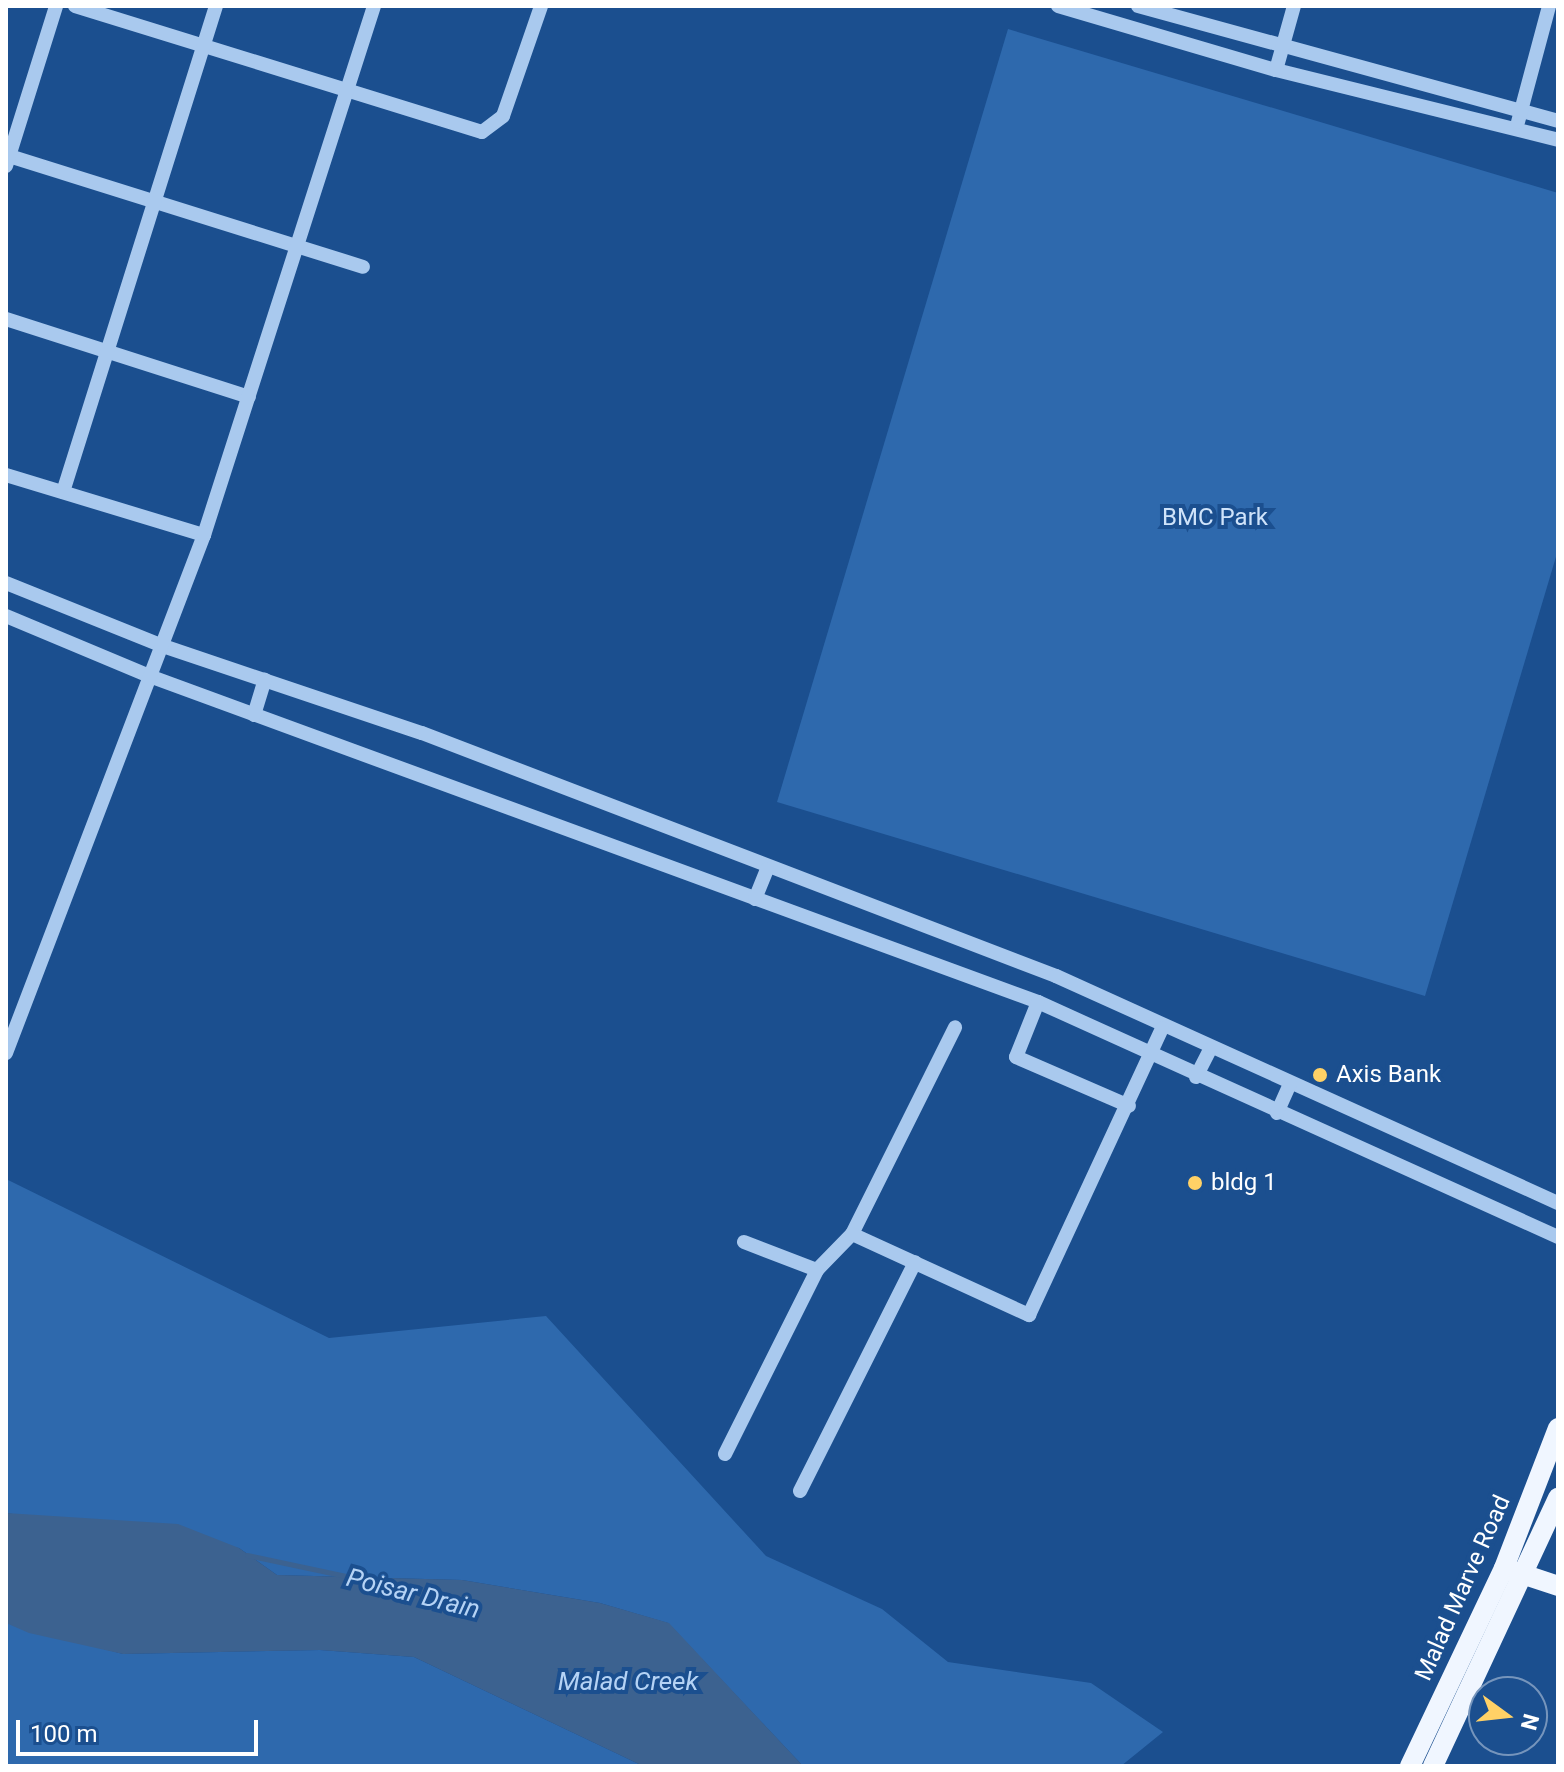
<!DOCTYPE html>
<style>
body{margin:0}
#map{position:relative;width:1564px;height:1772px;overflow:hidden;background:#1b4f8f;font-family:Roboto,sans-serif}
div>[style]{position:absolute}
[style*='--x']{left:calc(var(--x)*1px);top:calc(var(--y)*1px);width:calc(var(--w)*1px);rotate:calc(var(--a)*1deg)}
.green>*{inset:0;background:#2e69ad}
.water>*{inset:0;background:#3c6290}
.stream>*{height:5px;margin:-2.5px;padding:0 2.5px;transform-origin:2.5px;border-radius:2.5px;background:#3c6290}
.minor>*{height:14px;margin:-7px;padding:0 7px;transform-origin:7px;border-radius:7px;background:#a9c9ee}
.major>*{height:20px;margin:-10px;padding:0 10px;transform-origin:10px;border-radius:10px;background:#f0f6ff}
.dots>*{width:22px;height:22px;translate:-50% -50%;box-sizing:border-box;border:4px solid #1b4f8f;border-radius:50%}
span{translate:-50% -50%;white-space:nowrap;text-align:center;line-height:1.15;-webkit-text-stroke:8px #1b4f8f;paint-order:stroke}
.park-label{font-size:24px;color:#cfe3fa}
.poi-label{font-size:24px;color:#fff}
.left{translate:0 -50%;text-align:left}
.street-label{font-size:24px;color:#fff}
.water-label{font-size:26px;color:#b5d3f5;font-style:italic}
.frame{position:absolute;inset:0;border:8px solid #fff;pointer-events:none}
.north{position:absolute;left:1468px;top:1676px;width:80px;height:80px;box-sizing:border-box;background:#1b4f8f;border:2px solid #7695bc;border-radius:50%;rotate:105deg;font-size:22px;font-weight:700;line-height:32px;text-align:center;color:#fff}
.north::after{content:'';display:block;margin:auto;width:28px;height:36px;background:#ffd166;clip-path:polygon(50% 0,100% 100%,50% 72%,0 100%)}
.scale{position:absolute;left:16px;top:1720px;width:242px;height:36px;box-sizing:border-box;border:4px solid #fff;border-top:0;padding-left:10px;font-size:24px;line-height:28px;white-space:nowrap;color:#fff;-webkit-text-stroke:6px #1b4f8f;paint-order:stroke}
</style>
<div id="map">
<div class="green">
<div style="clip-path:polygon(1008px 29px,1558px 193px,1558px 550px,1425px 996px,777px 802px)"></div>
<div style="clip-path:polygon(6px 1179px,329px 1338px,546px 1316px,766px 1556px,882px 1609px,948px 1662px,1091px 1683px,1163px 1732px,1121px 1766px,803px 1766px,668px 1623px,600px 1603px,462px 1580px,277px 1575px,239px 1548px,6px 1513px)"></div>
<div style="clip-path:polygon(6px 1623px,123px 1654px,320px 1650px,414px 1657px,643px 1766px,6px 1766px)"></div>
</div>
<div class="water">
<div style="clip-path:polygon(6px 1513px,178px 1524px,239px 1548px,277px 1575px,462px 1580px,600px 1603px,669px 1623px,803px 1766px,643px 1766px,414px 1657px,320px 1650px,123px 1654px,29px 1633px,6px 1623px)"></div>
</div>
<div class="stream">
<div style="--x:247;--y:1555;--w:101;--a:12"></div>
</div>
<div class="minor">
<div style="--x:75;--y:6;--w:426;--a:17.2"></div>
<div style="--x:482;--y:132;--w:26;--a:-37"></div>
<div style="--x:503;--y:116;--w:116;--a:-70.9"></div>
<div style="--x:1058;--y:6;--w:227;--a:16.4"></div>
<div style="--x:1276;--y:70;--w:291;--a:13.9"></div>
<div style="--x:1138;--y:6;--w:435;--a:15.3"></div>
<div style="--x:1276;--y:70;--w:66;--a:-74.3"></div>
<div style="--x:1518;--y:122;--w:120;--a:-75"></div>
<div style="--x:6;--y:155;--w:374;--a:17.4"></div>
<div style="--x:6;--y:166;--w:168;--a:-72.6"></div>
<div style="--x:6;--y:319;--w:255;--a:17.8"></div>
<div style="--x:6;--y:475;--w:207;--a:16.9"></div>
<div style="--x:63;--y:492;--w:510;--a:-72.53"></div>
<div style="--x:6;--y:583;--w:169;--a:21.9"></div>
<div style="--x:163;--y:646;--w:273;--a:18.6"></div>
<div style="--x:422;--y:733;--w:679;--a:20.97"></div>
<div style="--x:1056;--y:976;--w:551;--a:24.33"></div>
<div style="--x:6;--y:616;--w:158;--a:22.7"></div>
<div style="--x:152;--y:677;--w:944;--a:20.14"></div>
<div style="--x:1038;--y:1002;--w:571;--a:24.32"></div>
<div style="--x:254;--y:715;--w:37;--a:-73"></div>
<div style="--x:755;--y:899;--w:32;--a:-68"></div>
<div style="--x:1038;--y:1002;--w:59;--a:111.8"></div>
<div style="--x:1016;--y:1057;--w:123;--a:23.4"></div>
<div style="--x:6;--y:1053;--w:555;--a:-69.08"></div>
<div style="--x:204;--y:535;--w:556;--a:-72.18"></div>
<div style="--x:1196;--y:1077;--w:31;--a:-63"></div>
<div style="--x:1277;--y:1113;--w:32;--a:-66"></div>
<div style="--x:852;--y:1234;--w:231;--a:-63.5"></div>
<div style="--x:744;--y:1242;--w:78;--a:21"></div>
<div style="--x:817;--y:1270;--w:50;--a:-45.8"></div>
<div style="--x:852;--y:1234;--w:195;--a:24.6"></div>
<div style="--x:1029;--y:1315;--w:316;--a:-65.1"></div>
<div style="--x:725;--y:1454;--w:206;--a:-63.4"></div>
<div style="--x:800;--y:1491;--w:256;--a:-63.3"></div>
</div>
<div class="major">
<div style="--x:1513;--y:1571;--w:47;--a:18.4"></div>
<div style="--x:1410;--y:1766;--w:219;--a:-64.6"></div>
<div style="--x:1504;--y:1568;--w:150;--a:-68.9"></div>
<div style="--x:1433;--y:1766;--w:296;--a:-65"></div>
</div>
<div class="dots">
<div style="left:1320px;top:1075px;background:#ffd166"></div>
<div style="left:1195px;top:1183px;background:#ffd166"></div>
</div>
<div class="park-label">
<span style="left:1215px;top:518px">BMC Park</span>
</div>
<div class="poi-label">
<span class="left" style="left:1336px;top:1075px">Axis Bank</span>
<span class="left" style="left:1211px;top:1183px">bldg 1</span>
</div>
<div class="street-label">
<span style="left:1463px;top:1588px;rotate:-66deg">Malad Marve Road</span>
</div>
<div class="water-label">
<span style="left:413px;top:1594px;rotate:14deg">Poisar Drain</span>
<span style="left:628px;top:1682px">Malad Creek</span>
</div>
<div class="frame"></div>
<div class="north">N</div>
<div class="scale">100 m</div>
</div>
